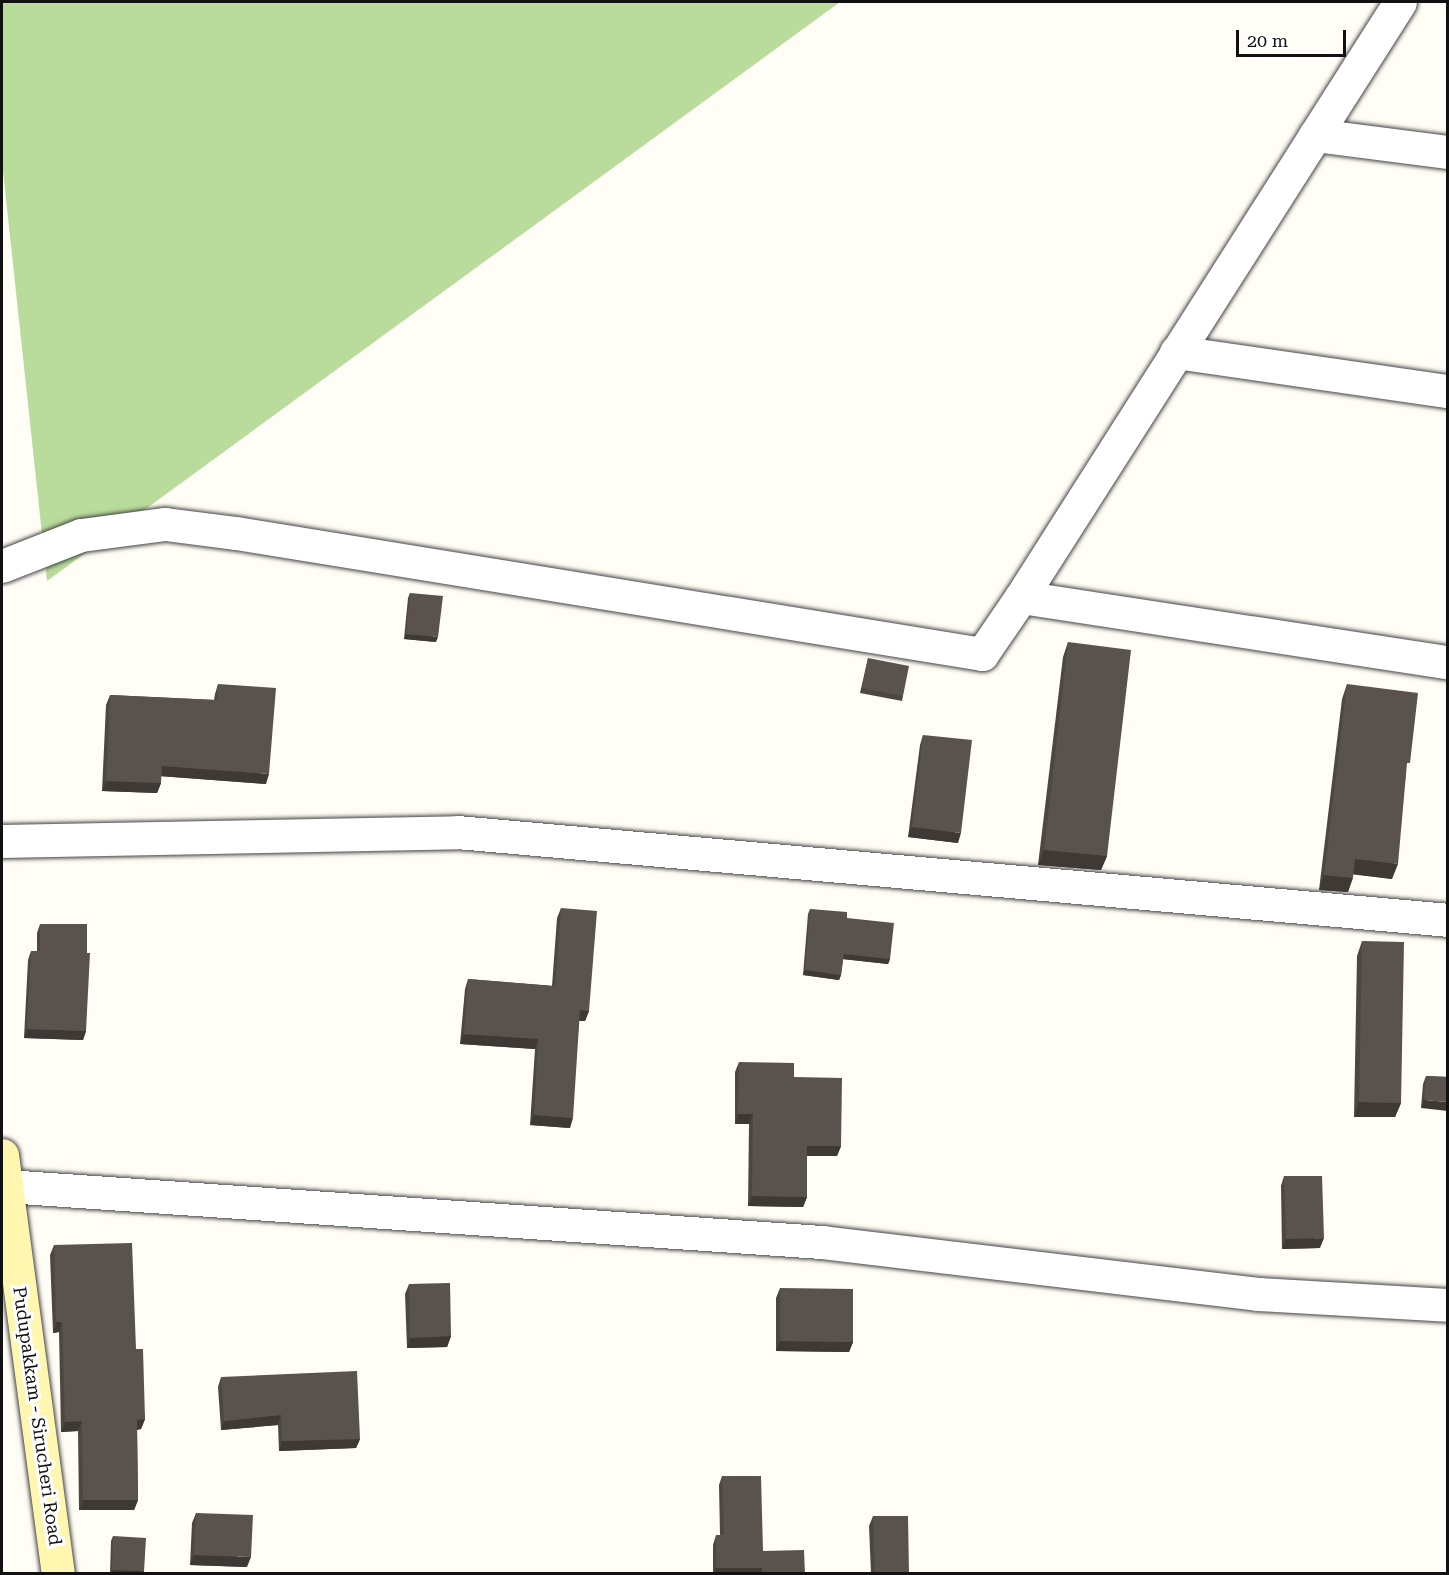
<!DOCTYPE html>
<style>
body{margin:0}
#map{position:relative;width:1449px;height:1575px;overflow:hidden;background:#fffdf5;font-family:"Roboto Serif",serif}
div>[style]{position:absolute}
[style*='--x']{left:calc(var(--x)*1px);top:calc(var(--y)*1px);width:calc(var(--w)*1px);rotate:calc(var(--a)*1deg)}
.forest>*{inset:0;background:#b9dc9c}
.roads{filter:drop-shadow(0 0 2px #444) drop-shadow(0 0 2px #444)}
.street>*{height:33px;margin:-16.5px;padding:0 16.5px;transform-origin:16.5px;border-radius:16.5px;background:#fff}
.secondary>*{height:33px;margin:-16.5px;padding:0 16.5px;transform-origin:16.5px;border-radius:16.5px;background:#fff6b0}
.wall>*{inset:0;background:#4d4742}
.shaded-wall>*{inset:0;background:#3f3936}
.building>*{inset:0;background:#5a524d}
span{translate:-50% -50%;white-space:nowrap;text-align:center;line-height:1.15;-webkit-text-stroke:6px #fff;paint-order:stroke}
.street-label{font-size:18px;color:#111}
.frame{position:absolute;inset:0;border:3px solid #111;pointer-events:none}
.scale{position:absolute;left:1236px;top:30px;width:110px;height:27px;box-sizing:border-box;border:3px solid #111;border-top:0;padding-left:8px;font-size:18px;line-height:21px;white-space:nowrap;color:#111;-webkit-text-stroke:4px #fff;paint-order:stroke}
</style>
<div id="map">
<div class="forest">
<div style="clip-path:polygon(2px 2px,840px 2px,47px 581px,2px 162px)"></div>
</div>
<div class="roads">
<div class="street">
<div style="--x:1315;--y:135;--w:134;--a:7.3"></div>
<div style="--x:1176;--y:352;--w:275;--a:8.2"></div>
<div style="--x:2;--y:566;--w:85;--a:-21.4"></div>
<div style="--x:81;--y:535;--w:85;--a:-7.5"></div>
<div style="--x:165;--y:524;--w:72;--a:7.2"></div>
<div style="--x:236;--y:533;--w:756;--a:9.21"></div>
<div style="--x:982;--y:654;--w:69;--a:-55.6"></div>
<div style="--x:1021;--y:597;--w:705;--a:-57.5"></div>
<div style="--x:1021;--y:597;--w:432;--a:8.7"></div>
<div style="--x:2;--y:841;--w:455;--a:-1.1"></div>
<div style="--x:457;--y:832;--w:995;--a:5.07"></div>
<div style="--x:6;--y:1186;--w:818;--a:3.93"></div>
<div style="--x:822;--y:1242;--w:439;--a:6.8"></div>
<div style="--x:1258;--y:1294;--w:190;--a:3.3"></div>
</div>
<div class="secondary">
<div style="--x:2;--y:1155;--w:423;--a:82.4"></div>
</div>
</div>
<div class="wall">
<div style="clip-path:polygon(410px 593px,436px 642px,404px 639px,408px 598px)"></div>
<div style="clip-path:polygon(1068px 642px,1107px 856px,1101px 870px,1038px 865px,1063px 657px)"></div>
<div style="clip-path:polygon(868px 658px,903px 696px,902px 701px,860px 693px)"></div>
<div style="clip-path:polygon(218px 684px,266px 784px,161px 776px,161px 783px,157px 793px,102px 791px,106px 705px,110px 695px,214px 700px,215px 694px)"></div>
<div style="clip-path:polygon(1347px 684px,1406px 773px,1392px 879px,1353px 874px,1348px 892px,1319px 890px,1342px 699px)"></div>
<div style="clip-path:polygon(923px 735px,958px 843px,908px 837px,920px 745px)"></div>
<div style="clip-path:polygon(561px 908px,589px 1011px,585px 1021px,579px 1021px,570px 1128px,530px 1125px,535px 1049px,460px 1044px,465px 989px,468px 979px,552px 986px,557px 918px)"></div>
<div style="clip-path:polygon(810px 909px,847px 918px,890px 959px,888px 964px,843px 959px,841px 975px,839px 980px,803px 975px,808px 914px)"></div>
<div style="clip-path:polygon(40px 924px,86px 1031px,83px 1040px,24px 1038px,28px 960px,31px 951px,37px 951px,37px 933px)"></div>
<div style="clip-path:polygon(1362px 941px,1401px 1103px,1395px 1117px,1354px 1117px,1357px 956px)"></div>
<div style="clip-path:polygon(739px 1062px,794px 1077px,841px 1146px,837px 1156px,807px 1156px,807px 1197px,803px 1207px,748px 1206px,749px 1124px,735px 1124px,735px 1072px)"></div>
<div style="clip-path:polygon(1426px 1076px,1448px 1077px,1421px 1108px,1423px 1084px)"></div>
<div style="clip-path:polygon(1284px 1176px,1320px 1248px,1282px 1249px,1281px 1186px)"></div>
<div style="clip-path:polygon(54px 1245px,136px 1349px,145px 1419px,141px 1429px,137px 1430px,138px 1500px,134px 1510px,79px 1510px,78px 1431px,61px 1432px,59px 1332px,53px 1333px,50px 1255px)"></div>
<div style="clip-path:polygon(409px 1284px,451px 1336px,447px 1347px,407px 1348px,405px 1294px)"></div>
<div style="clip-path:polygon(780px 1288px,853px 1342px,849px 1352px,776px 1351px,776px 1298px)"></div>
<div style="clip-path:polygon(221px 1377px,360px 1439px,356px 1448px,279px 1451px,278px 1425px,221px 1430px,218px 1387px)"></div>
<div style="clip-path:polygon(722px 1476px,763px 1551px,805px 1574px,713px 1574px,713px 1545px,716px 1535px,720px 1535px,719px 1485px)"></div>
<div style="clip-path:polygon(196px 1513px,247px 1567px,190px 1565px,192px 1523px)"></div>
<div style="clip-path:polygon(873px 1516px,909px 1574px,871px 1574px,869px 1526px)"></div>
<div style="clip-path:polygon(113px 1536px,143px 1574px,110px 1574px,111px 1541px)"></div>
</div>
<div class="shaded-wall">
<div style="clip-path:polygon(406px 634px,438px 637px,436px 642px,404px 639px)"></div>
<div style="clip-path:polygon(162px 766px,269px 774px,266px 784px,158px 776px)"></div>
<div style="clip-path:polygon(106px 781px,161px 783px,157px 793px,102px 791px)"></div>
<div style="clip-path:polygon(912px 827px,961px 833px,958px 843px,908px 837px)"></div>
<div style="clip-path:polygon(1044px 850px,1107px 856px,1101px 870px,1038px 865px)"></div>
<div style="clip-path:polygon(1355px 859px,1398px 864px,1392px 879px,1350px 874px)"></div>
<div style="clip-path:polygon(1324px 875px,1353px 878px,1348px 892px,1319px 890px)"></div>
<div style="clip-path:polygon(844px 954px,890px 959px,888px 964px,842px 959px)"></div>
<div style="clip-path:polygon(805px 970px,841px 975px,839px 980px,803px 975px)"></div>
<div style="clip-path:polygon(580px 1010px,589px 1011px,585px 1021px,576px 1020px)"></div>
<div style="clip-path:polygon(27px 1029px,86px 1031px,83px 1040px,24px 1038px)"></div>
<div style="clip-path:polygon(464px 1034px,538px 1039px,535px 1049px,460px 1044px)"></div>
<div style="clip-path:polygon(1424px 1100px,1448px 1102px,1448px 1111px,1421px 1108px)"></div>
<div style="clip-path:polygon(1359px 1102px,1401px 1103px,1395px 1117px,1354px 1117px)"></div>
<div style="clip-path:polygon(738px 1114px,753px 1114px,749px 1124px,735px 1124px)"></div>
<div style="clip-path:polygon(534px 1115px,573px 1118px,570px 1128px,530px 1125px)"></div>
<div style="clip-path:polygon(807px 1146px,841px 1146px,837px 1156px,804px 1156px)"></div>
<div style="clip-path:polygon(752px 1196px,807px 1197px,803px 1207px,748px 1206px)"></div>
<div style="clip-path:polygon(1324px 1238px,1320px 1248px,1282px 1249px,1286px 1239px)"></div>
<div style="clip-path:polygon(56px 1322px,62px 1322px,59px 1332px,53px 1333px)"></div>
<div style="clip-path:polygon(451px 1336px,447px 1347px,407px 1348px,410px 1338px)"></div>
<div style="clip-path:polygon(780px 1341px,853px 1342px,849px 1352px,776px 1351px)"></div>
<div style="clip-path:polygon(281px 1415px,278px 1425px,221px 1430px,224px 1421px)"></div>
<div style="clip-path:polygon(145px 1419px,141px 1429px,133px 1430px,137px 1420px)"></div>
<div style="clip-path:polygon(82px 1421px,78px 1431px,61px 1432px,65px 1422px)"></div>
<div style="clip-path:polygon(360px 1439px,356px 1448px,279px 1451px,282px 1441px)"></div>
<div style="clip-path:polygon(83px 1500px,138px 1500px,134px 1510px,79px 1510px)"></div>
<div style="clip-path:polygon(194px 1555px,251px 1557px,247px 1567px,190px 1565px)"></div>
<div style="clip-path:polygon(716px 1568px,762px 1568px,760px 1574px,714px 1574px)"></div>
<div style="clip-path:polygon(112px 1570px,144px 1571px,143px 1574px,111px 1574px)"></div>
</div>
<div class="building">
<div style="clip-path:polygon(410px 593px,443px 596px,438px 637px,406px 634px)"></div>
<div style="clip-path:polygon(1068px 642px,1131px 650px,1107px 856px,1044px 850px)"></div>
<div style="clip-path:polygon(868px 658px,909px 666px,903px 696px,862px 688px)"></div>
<div style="clip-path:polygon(218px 684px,276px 688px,269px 774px,162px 766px,161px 783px,106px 781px,110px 695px,217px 700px)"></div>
<div style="clip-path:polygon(1347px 684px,1418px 693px,1410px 763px,1407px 763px,1398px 864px,1355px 859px,1353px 878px,1324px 875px)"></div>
<div style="clip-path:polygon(923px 735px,972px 740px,961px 833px,912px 827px)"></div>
<div style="clip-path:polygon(561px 908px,597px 911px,589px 1011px,580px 1010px,573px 1118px,534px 1115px,538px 1039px,464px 1034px,468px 979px,555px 986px)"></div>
<div style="clip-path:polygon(810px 909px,847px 912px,847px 918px,894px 923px,890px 959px,844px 954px,841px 975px,805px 970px)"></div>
<div style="clip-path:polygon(40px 924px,87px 924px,87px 953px,90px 953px,86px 1031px,27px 1029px,31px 951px,40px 951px)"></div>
<div style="clip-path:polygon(1362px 941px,1404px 942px,1401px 1103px,1359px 1102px)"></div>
<div style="clip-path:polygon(739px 1062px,794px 1063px,794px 1077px,842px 1078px,841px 1146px,807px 1146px,807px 1197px,752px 1196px,753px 1114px,738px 1114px)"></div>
<div style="clip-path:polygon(1426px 1076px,1448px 1077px,1448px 1102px,1424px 1100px)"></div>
<div style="clip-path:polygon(1284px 1176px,1322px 1176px,1324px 1238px,1286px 1239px)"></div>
<div style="clip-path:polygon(132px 1243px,136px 1349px,143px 1349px,145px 1419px,137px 1420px,138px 1500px,83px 1500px,82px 1421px,65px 1422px,62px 1322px,56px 1322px,54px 1245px)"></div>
<div style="clip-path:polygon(450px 1283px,451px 1336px,410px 1338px,409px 1284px)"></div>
<div style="clip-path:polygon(780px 1288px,853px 1289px,853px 1342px,780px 1341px)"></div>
<div style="clip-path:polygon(357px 1371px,360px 1439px,282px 1441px,281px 1415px,224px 1421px,221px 1377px)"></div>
<div style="clip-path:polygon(722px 1476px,761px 1476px,763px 1551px,804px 1550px,805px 1574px,762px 1574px,762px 1568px,716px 1568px,716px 1535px,724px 1535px)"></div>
<div style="clip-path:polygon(196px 1513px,253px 1515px,251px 1557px,194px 1555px)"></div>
<div style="clip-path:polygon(873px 1516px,908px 1516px,909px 1574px,875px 1574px)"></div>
<div style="clip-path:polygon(113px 1536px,146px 1538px,144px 1571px,112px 1570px)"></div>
</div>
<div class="street-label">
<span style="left:37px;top:1416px;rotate:82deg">Pudupakkam - Sirucheri Road</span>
</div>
<div class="frame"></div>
<div class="scale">20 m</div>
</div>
